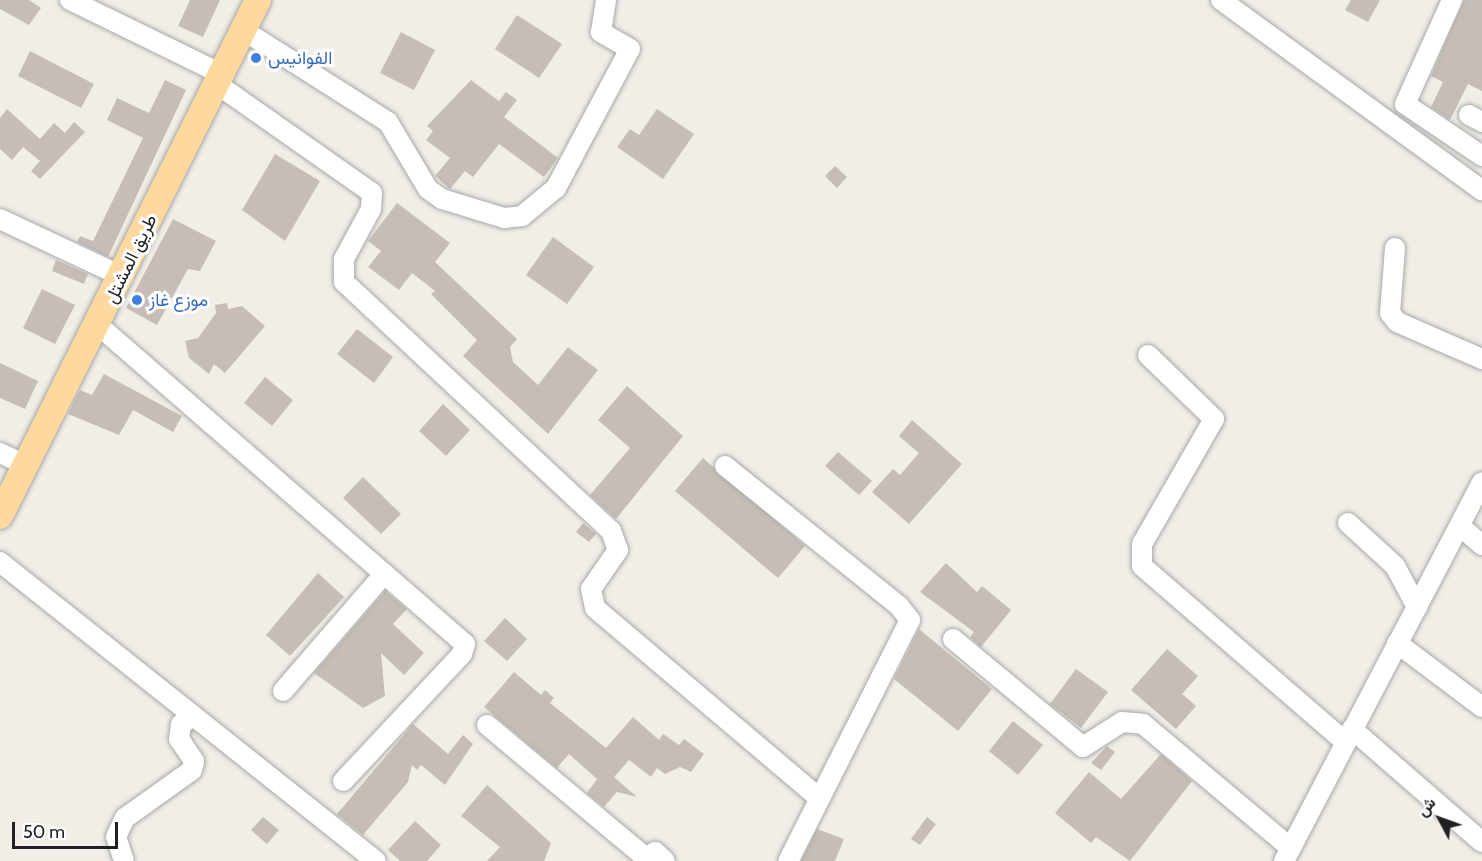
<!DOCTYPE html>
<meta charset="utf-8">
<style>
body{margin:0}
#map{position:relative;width:1482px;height:861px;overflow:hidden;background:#f1eee7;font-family:Cabin,Vazirmatn,sans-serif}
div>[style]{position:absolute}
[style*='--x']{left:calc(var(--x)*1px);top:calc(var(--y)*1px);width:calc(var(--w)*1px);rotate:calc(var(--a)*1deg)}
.building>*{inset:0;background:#c6beb6}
.roads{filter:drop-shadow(0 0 2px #a8a8a8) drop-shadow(0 0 2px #a8a8a8)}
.minor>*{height:20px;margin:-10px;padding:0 10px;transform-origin:10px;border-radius:10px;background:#fff}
.major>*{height:26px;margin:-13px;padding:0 13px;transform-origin:13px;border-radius:13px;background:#fdd9a0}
.dots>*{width:16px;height:16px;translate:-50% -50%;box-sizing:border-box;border:3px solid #fff;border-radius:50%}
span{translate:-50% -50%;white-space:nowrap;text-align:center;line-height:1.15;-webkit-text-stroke:6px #fff;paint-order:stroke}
.shop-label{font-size:18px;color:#366cbe}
.left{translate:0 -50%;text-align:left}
.street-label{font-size:18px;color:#212121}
.north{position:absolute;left:1410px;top:789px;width:60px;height:60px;-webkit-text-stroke:4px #fff;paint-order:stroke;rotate:311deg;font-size:16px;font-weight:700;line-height:24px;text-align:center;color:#212121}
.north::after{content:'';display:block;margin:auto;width:21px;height:27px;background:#212121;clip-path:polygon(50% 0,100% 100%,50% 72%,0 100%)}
.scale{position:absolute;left:12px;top:822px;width:106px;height:27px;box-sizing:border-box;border:3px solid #212121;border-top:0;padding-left:8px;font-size:18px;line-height:21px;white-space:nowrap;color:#212121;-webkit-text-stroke:4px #fff;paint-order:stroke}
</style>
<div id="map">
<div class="building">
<div style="clip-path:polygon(0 0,29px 0,41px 8px,29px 25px,0 9px)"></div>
<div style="clip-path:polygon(190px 0,220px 0,203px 37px,178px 26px)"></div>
<div style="clip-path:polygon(1351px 0,1380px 0,1368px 22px,1345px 10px)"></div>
<div style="clip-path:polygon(1464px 0,1482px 0,1482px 91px,1468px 84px,1450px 120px,1431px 107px,1443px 82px,1431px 76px)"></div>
<div style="clip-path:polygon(517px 15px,562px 44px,539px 78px,495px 49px)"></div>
<div style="clip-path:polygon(401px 32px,435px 50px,414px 90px,380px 73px)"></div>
<div style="clip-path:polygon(30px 51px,94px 84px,81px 108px,18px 76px)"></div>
<div style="clip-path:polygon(165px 80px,186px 90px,108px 257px,77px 242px,80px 236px,93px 241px,143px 138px,107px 120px,117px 98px,149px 113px)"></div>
<div style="clip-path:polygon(471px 80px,499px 101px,506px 92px,517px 100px,504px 117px,558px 158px,544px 177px,499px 144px,473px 177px,465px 171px,450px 189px,435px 176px,450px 158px,426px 140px,433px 131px,427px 126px)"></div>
<div style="clip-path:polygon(7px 109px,40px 139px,54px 123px,65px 133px,74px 122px,85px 132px,40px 179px,31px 171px,40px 161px,23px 147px,12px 160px,0 149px,0 118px)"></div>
<div style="clip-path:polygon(657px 109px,694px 134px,663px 179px,617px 147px,630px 129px,639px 135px)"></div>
<div style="clip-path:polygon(275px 154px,320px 181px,285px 241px,242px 210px)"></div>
<div style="clip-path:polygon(835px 166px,847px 177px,837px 188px,825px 176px)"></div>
<div style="clip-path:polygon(397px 203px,450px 243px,435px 262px,517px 339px,510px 347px,513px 362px,538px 385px,568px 347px,598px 370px,548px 434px,463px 356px,477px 340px,431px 294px,435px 291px,412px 273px,399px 290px,368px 267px,381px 251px,368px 241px)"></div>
<div style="clip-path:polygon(173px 219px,216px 241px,200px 271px,188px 269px,157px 325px,126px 308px)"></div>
<div style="clip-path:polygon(553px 237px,594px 267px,567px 304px,526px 275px)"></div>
<div style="clip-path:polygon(56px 260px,88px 274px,84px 284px,52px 271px)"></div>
<div style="clip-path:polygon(42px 289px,75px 305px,55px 344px,23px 328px)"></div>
<div style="clip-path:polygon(227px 303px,228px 309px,242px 306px,265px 326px,225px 373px,214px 364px,209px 374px,189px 358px,185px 341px,198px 338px,216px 313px,215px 305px)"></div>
<div style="clip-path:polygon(357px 329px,393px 357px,374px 383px,337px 354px)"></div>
<div style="clip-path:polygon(0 363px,38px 381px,25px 409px,0 398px)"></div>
<div style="clip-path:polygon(104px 374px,182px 416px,173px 432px,133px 410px,119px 435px,68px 414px,80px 390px,92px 395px)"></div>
<div style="clip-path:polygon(265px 377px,293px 400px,272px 426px,244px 403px)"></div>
<div style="clip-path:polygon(627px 386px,683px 436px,616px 519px,590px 495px,630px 448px,598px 420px)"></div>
<div style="clip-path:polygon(443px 404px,470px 430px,446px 456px,419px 431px)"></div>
<div style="clip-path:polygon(912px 420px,962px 464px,909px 524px,872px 492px,893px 469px,900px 475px,919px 453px,899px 436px)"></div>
<div style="clip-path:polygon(838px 452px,872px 481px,859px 495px,825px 466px)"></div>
<div style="clip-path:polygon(703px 458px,805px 546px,778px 578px,675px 491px)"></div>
<div style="clip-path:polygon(363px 477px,401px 514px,381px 534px,343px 498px)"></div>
<div style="clip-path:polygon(583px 523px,596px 534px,589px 542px,576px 532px)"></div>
<div style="clip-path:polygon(946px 563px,977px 592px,982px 586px,1011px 610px,981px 647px,970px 637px,974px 632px,920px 592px)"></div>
<div style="clip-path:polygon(318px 573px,344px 597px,290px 656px,266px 635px)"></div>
<div style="clip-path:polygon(385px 591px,407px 609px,393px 624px,424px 653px,404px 675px,381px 653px,385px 696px,363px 708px,314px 673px)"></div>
<div style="clip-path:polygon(505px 618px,527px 639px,507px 661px,484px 641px)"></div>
<div style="clip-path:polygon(919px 629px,992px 689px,958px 731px,894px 679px)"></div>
<div style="clip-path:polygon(1167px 649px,1198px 676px,1182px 694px,1196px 706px,1176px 729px,1131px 690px)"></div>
<div style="clip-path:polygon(1076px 669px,1108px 692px,1081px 728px,1050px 704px)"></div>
<div style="clip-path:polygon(514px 672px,541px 695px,545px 690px,554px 698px,550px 703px,606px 748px,633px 717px,659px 740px,663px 734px,679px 745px,684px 739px,704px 754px,691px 772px,680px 767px,665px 774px,657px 768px,651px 777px,629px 760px,614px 777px,637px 797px,617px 792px,604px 807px,587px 793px,597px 779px,569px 754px,557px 768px,484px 707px)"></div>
<div style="clip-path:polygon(1013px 721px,1043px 745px,1018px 775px,989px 751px)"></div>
<div style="clip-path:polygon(413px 724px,448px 754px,463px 735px,473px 744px,445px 785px,421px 765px,417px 770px,412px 765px,408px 782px,363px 835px,337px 814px)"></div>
<div style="clip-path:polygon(1107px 746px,1115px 752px,1101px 770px,1091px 763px)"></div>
<div style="clip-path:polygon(1161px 754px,1192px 781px,1130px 861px,1096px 837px,1091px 843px,1055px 813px,1089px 772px,1121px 799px)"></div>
<div style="clip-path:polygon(487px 785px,551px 843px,544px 861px,487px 861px,500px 847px,461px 816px)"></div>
<div style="clip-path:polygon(263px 817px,279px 830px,267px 844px,251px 830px)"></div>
<div style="clip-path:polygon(927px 817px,936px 824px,920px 845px,911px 839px)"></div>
<div style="clip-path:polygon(415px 821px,441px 845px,427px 861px,400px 861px,388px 850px)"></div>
<div style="clip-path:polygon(817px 829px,844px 839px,835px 861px,801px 861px)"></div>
</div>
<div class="roads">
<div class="minor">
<div style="--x:70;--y:0;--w:169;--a:26"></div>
<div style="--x:1221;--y:0;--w:323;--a:36.1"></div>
<div style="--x:1452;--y:0;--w:114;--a:114.3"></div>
<div style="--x:1405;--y:104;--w:93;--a:34"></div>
<div style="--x:243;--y:30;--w:172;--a:32.4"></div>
<div style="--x:388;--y:122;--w:78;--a:59.2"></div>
<div style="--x:428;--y:189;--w:17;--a:36"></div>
<div style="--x:442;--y:199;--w:65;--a:17"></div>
<div style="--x:504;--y:218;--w:18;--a:-6"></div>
<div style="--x:522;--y:216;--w:44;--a:-39.5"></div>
<div style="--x:556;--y:188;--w:157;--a:-62"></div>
<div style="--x:630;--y:49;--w:34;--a:-150"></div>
<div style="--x:601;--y:32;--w:32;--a:-81"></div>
<div style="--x:217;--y:84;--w:189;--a:35.1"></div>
<div style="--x:372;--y:193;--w:16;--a:94"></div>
<div style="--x:371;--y:209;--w:57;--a:118.4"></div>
<div style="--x:344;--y:259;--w:23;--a:90"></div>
<div style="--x:344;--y:282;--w:365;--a:43"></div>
<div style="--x:611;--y:531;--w:20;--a:70"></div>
<div style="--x:618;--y:550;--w:47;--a:124.7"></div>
<div style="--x:591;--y:589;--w:19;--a:78"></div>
<div style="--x:595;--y:608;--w:294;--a:40.3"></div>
<div style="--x:1469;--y:115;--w:15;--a:28"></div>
<div style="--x:0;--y:219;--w:136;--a:25.2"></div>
<div style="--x:1395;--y:248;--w:65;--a:94.4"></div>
<div style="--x:1390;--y:313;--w:11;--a:52"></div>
<div style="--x:1397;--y:322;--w:93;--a:23.5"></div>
<div style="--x:98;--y:325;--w:486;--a:41"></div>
<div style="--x:465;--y:644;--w:10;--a:107"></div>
<div style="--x:462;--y:654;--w:174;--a:133.1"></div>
<div style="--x:1148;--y:355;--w:92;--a:44.1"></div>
<div style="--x:1214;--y:419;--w:144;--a:119.9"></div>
<div style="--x:1142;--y:544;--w:22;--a:90"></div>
<div style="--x:1142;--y:566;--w:269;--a:40.9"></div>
<div style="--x:0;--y:453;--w:29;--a:25"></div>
<div style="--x:725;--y:466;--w:223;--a:38.8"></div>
<div style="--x:899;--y:606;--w:18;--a:52"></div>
<div style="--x:910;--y:620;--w:270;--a:116.8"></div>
<div style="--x:1348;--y:523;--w:64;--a:42.5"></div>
<div style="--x:1395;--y:566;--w:47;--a:61.8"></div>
<div style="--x:1460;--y:526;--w:29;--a:41"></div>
<div style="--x:0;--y:562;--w:480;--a:38.5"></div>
<div style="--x:953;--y:639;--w:169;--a:39.7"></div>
<div style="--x:1083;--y:747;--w:46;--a:-32.7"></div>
<div style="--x:1122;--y:722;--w:21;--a:5"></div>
<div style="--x:1143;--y:724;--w:193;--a:40"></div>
<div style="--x:1397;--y:643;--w:106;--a:37"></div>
<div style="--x:283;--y:691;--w:155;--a:-49.2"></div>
<div style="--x:487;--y:725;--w:207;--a:39.9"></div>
<div style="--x:1352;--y:729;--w:172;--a:41"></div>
<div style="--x:124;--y:861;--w:25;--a:-108"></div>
<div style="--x:116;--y:837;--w:21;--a:-65"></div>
<div style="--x:125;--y:818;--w:82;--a:-35.6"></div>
<div style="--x:192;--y:770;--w:9;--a:-77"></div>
<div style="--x:194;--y:761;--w:27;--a:-124"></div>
<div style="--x:179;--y:739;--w:15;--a:-82"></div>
<div style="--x:181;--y:724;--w:15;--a:-32"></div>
<div style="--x:643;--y:861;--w:15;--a:-37"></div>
<div style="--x:655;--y:852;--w:13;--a:42"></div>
<div style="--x:1284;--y:861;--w:427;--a:-62.4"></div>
</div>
<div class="major">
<div style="--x:0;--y:516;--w:577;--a:-63.43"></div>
</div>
</div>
<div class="dots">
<div style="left:256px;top:58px;background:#3f7fe0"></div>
<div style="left:137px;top:300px;background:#3f7fe0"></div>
</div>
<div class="shop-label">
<span class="left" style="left:268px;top:58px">الفوانيس</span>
<span class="left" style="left:149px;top:300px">موزع غاز</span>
</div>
<div class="street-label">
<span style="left:131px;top:259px;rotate:-64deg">طريق المشتل</span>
</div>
<div class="north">ش</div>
<div class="scale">50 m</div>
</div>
